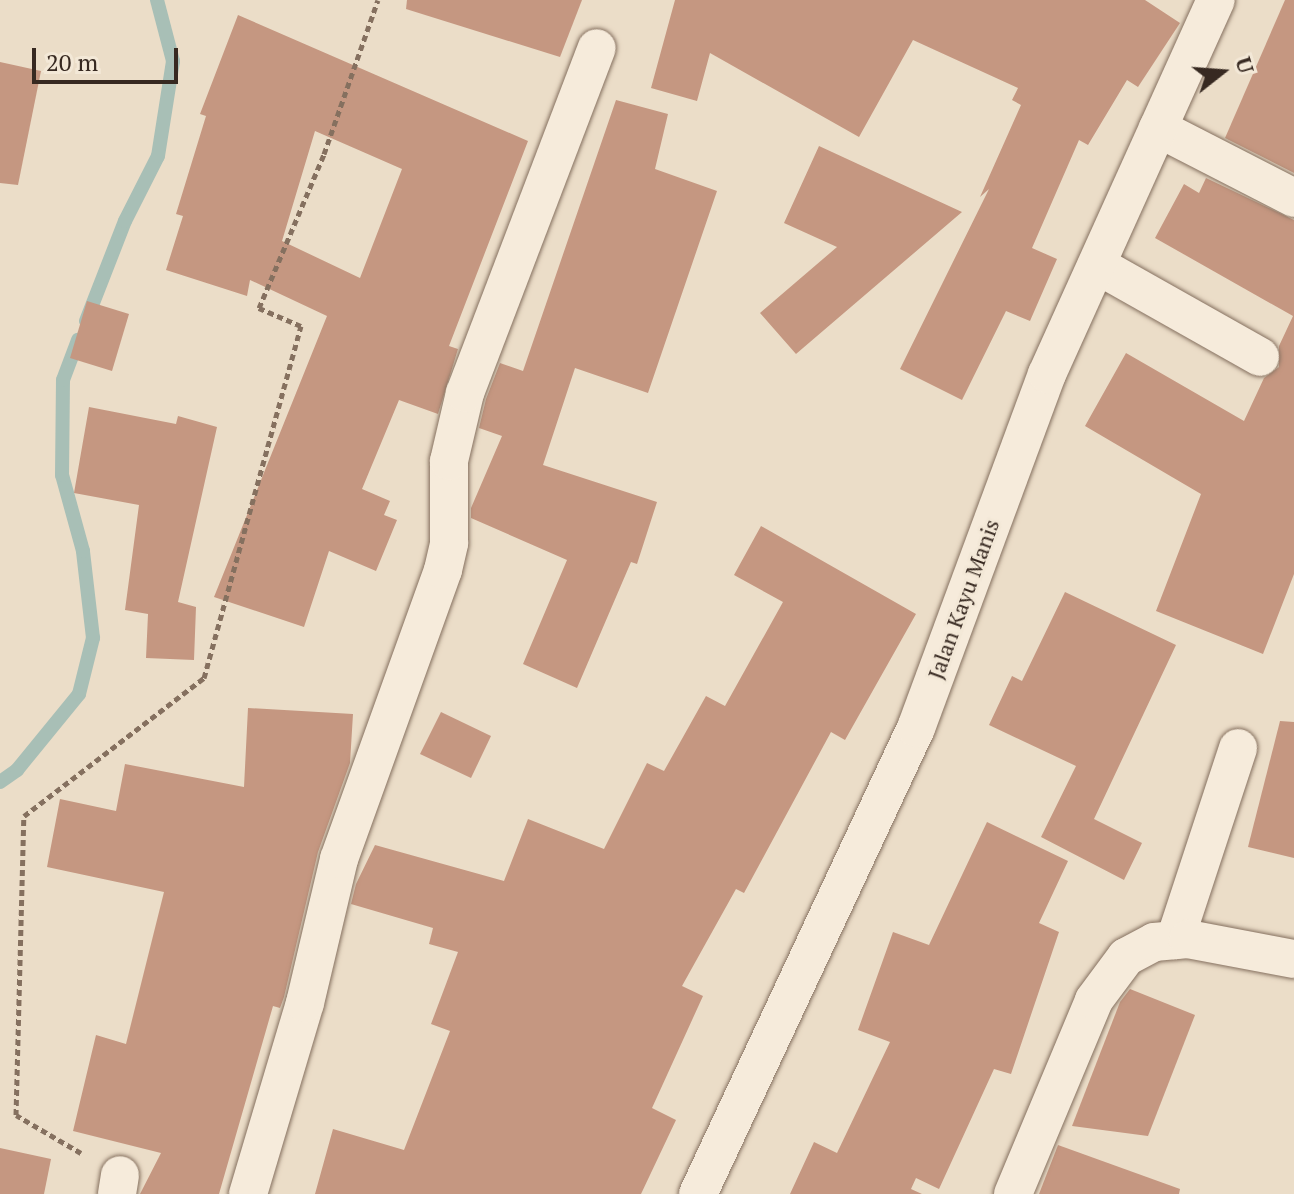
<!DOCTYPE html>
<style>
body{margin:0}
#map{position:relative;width:1294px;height:1194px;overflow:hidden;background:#ebddc8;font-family:"PT Serif",serif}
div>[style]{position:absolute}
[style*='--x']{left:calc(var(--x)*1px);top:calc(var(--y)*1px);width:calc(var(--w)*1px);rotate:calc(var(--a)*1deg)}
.stream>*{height:14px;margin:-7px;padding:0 7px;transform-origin:7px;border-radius:7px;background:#a8bfb6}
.building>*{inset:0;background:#c59781}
.path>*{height:5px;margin-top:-2.5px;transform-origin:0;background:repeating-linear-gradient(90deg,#85705f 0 6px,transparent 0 10px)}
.roads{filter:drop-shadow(0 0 2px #85705f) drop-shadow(0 0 2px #85705f)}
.minor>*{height:38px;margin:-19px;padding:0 19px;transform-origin:19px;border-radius:19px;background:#f6ebdb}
span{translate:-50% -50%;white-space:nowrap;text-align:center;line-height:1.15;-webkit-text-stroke:6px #f3e8d7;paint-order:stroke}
.street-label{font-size:22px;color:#372921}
.north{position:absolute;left:1182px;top:32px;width:80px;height:80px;-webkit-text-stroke:6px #f3e8d7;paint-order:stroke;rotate:73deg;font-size:22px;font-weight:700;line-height:32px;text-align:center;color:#372921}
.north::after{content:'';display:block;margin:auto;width:28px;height:36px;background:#372921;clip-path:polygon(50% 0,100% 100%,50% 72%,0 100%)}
.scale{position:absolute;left:32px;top:48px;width:146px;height:36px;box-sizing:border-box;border:4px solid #372921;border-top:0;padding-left:10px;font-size:24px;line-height:28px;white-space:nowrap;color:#372921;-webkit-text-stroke:6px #f3e8d7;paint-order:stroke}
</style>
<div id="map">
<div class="stream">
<div style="--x:86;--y:321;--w:107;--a:-68.7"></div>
<div style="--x:125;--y:221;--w:73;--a:-63.1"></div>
<div style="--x:158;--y:156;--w:96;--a:-81"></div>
<div style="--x:173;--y:61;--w:63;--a:-104.7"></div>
<div style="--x:0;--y:782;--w:21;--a:-35"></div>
<div style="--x:17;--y:770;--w:98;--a:-50.8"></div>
<div style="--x:79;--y:694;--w:58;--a:-76"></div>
<div style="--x:93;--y:638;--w:88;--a:-96.6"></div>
<div style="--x:83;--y:551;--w:79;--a:-105.4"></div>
<div style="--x:62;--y:475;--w:95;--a:-89.4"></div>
<div style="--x:63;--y:380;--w:43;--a:-69.4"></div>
</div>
<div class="building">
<div style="clip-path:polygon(407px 0,582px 0,560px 57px,406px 9px)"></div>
<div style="clip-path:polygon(675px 0,1145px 0,1180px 23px,1138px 87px,1127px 80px,1088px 145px,1079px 140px,1032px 248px,1057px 259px,1030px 321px,1006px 311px,962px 400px,900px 369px,989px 189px,980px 197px,1021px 105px,1012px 100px,1018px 88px,913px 40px,859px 137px,710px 53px,697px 101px,651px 88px)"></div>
<div style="clip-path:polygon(1285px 0,1294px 0,1294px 173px,1225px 138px)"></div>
<div style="clip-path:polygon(evenodd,238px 15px,528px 141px,449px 346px,458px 349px,438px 414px,399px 400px,362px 489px,390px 501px,384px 515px,397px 520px,376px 571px,329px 551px,304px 627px,214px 597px,327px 316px,250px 280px,247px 296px,166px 270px,183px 216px,176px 214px,206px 116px,200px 114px,238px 15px,315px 131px,402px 169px,360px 278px,282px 241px,315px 131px)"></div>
<div style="clip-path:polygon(0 62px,41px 71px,18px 185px,0 183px)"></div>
<div style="clip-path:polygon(616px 100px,668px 114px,655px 169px,717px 191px,648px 393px,575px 368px,543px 465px,657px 502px,637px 564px,631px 562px,577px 688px,523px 664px,567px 560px,471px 518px,471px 508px,502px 436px,479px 428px,486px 399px,500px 363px,523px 371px)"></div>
<div style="clip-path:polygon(819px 146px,962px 212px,796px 354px,760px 313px,837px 247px,784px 223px)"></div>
<div style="clip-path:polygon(1206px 178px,1294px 220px,1294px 574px,1263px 654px,1156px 611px,1201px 494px,1085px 426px,1126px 353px,1244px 421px,1264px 378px,1279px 367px,1279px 346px,1293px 316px,1155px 238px,1184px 184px,1199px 193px)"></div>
<div style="clip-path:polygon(87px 301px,129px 314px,112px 371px,70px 358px)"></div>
<div style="clip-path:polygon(89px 407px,176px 424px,178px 416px,217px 427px,178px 602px,196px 607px,194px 660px,146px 658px,148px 614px,125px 610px,139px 505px,74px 493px)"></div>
<div style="clip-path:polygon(761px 526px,916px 614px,845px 740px,831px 732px,744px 893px,736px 889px,682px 986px,703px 996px,652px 1108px,676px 1120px,641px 1194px,315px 1194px,333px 1129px,404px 1150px,450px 1031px,431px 1024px,458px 952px,429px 944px,433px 928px,351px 904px,356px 884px,375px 845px,504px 881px,528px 819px,604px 849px,647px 763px,664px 771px,706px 696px,725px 706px,783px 602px,734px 575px)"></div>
<div style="clip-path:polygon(1065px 592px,1176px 645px,1094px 819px,1142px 843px,1124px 880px,1041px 837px,1076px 766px,989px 725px,1012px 676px,1022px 681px)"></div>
<div style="clip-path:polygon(248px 708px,353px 714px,350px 763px,318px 852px,284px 997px,280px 1008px,273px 1006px,219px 1194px,140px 1194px,161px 1153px,73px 1131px,96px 1035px,126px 1044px,164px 892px,47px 867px,60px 799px,116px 811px,125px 764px,244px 787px)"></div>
<div style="clip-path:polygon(441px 712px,491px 736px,471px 778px,420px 754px)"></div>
<div style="clip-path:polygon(1280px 721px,1294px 722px,1294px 858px,1248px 847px)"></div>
<div style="clip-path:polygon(987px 822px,1068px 861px,1039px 923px,1059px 932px,1011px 1074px,994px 1069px,939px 1189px,916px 1178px,911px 1189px,922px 1194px,790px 1194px,814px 1142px,837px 1153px,890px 1042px,858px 1030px,893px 932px,929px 945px)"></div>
<div style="clip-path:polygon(1130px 989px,1195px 1015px,1148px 1136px,1072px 1126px,1120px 1002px)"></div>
<div style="clip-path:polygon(1058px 1145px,1180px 1189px,1179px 1194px,1039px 1194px)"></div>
<div style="clip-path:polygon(0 1148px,51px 1159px,44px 1194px,0 1194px)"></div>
</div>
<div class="path">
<div style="--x:81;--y:1153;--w:75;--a:-149.7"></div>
<div style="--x:16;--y:1115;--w:299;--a:-88.5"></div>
<div style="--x:24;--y:816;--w:227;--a:-37.5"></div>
<div style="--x:204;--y:678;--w:365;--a:-74.6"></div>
<div style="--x:301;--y:326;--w:46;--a:-156.8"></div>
<div style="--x:259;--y:308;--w:167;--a:-67.1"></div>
<div style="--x:324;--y:154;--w:163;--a:-70.7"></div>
</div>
<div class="roads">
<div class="minor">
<div style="--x:1158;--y:128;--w:153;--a:27.2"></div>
<div style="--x:1097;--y:265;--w:187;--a:29.4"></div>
<div style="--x:1175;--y:940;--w:202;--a:-71.8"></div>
<div style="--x:117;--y:1194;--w:19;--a:-81"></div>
<div style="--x:248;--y:1194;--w:199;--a:-73.4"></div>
<div style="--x:305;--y:1003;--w:148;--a:-76.7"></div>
<div style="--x:339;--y:859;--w:307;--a:-70.2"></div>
<div style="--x:443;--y:570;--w:28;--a:-77"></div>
<div style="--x:449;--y:543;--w:82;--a:-90"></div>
<div style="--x:449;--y:461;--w:70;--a:-76.8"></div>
<div style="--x:465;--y:393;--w:369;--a:-69.1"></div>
<div style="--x:698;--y:1194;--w:514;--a:-64.93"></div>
<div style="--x:916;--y:728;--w:377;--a:-69.7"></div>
<div style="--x:1047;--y:374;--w:410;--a:-65.7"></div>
<div style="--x:1013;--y:1194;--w:210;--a:-67.3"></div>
<div style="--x:1094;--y:1000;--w:54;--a:-53.3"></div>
<div style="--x:1126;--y:957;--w:32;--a:-28"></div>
<div style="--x:1154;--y:942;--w:34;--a:-5"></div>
<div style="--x:1188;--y:939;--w:108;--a:10.7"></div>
</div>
</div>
<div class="street-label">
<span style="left:963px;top:599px;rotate:-70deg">Jalan Kayu Manis</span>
</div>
<div class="north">U</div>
<div class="scale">20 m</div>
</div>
